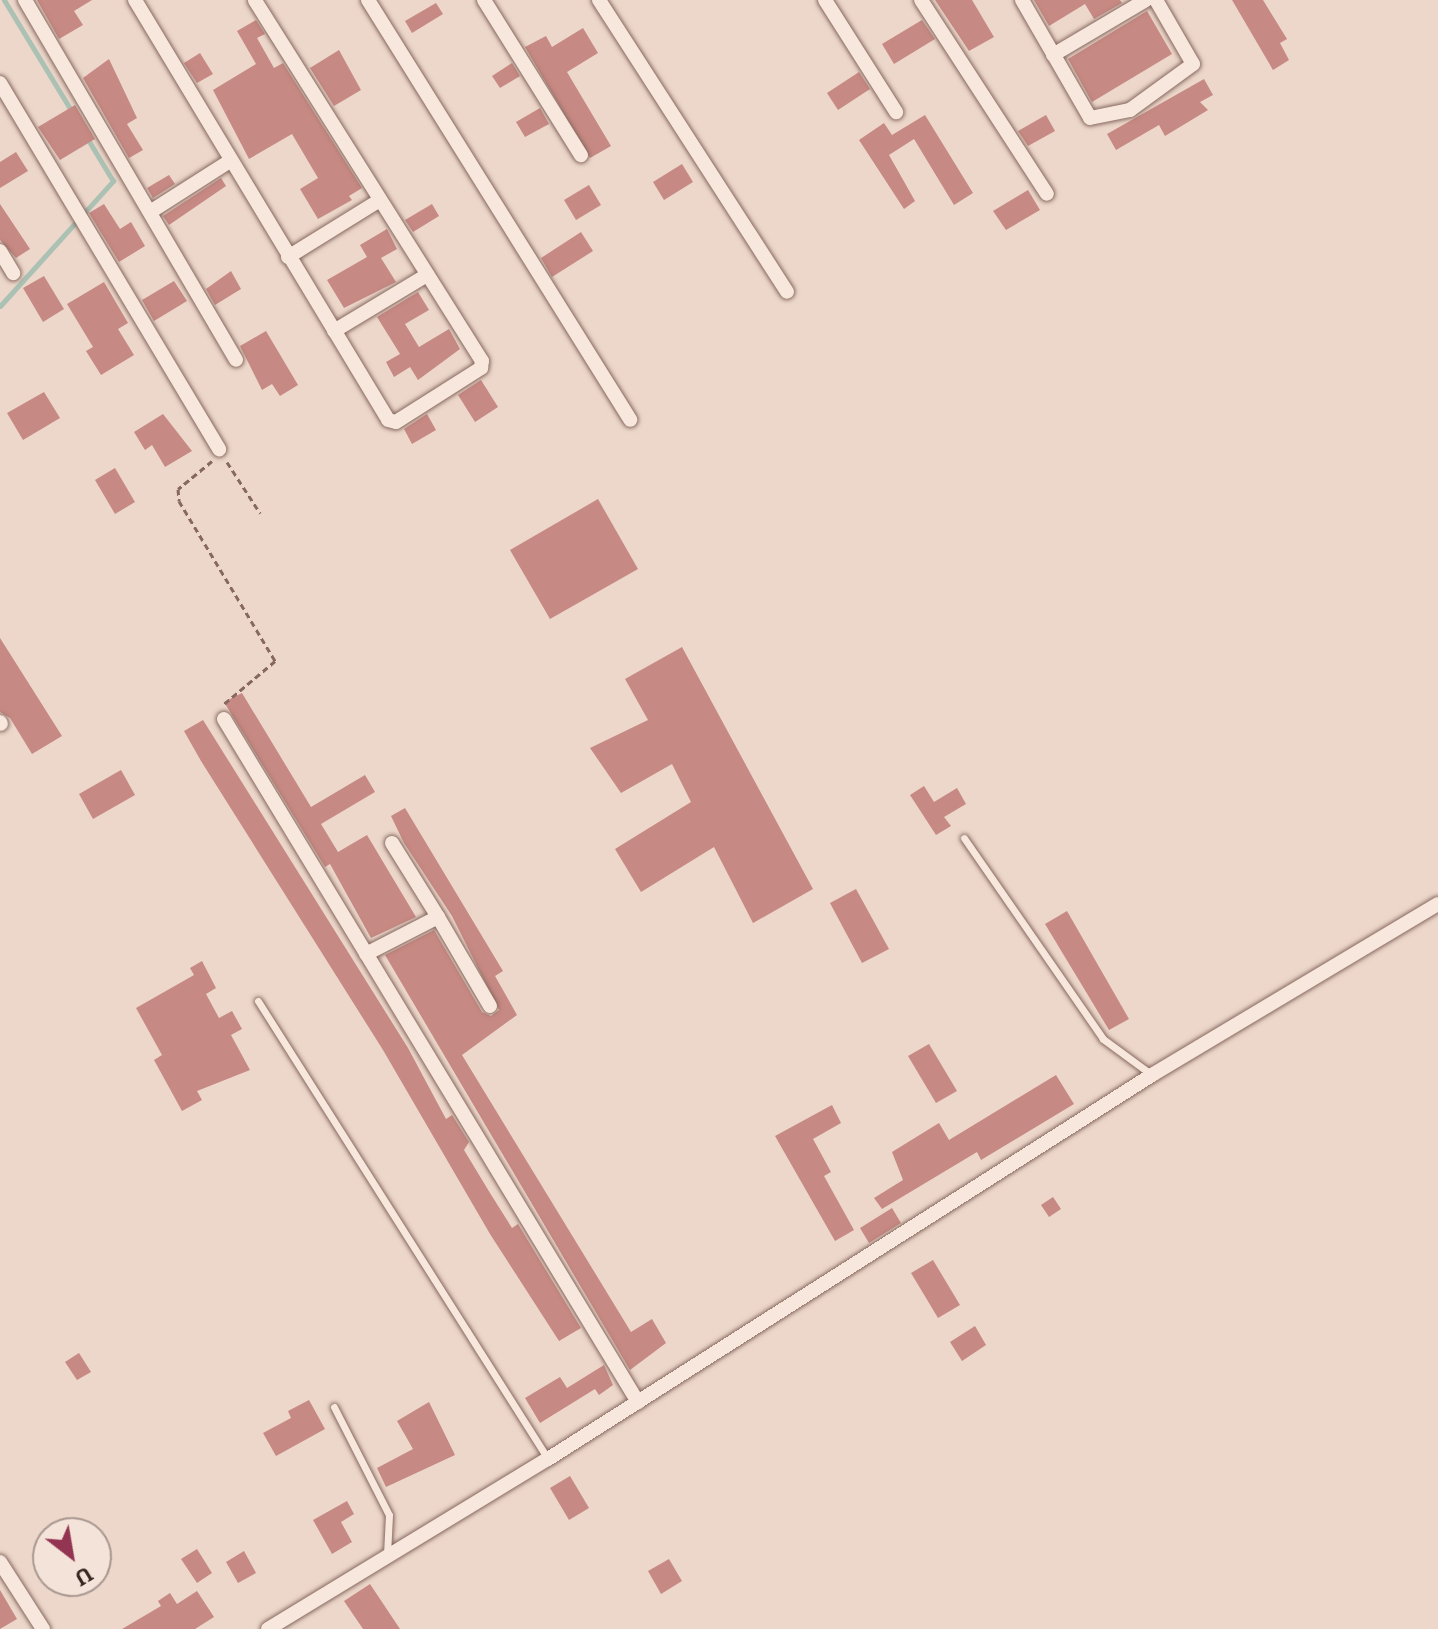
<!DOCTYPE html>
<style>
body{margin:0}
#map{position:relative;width:1438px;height:1629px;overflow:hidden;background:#ecd7ca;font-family:Bitter,serif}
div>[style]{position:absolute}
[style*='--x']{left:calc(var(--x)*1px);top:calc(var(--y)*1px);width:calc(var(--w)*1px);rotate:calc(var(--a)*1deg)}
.stream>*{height:5px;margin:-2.5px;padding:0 2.5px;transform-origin:2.5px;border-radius:2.5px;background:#aac1b3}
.building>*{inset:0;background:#c78983}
.path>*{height:3px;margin-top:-1.5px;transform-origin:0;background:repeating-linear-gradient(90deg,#87685f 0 6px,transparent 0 10px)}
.roads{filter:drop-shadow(0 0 2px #87685f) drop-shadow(0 0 2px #87685f)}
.service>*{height:7px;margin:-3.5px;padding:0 3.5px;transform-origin:3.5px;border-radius:3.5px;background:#f7e7dd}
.minor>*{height:14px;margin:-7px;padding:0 7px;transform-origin:7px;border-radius:7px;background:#f7e7dd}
span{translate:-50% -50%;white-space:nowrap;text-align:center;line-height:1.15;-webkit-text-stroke:6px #f4e3d9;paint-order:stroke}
.north{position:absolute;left:32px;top:1517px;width:80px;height:80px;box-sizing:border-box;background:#f4e3d9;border:2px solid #a99790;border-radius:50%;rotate:149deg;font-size:22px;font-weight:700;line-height:32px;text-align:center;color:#392622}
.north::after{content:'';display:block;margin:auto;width:28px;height:36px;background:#923452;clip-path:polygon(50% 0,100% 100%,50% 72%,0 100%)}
</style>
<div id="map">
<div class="stream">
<div style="--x:4;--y:0;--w:131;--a:58.7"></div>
<div style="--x:0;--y:306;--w:169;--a:-47.9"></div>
<div style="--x:113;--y:181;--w:50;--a:-121.2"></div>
</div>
<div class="building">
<div style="clip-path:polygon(37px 0,92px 0,74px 11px,83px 25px,59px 39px)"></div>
<div style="clip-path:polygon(935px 0,972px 0,994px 37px,969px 51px)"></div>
<div style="clip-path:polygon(1034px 0,1120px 0,1122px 3px,1094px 19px,1085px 4px,1049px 26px)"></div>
<div style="clip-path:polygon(1232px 0,1263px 0,1287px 39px,1280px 43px,1289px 60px,1273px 70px)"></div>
<div style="clip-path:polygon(436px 3px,443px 14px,412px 33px,405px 21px)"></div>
<div style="clip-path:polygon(1147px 11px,1172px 54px,1092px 102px,1068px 59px)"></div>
<div style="clip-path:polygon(256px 20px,265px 34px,257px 38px,274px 68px,283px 63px,362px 188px,349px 196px,352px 200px,318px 219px,300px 189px,318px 178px,292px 134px,249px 159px,213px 90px,256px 64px,237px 31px)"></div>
<div style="clip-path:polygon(922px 20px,935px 39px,894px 64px,882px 44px)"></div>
<div style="clip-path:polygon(583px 28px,598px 53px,567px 72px,611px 146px,590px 158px,525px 47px,546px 36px,552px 47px)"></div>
<div style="clip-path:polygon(339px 50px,361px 90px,334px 106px,310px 68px)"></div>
<div style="clip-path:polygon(200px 53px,213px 74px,197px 83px,184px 63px)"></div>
<div style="clip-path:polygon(109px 59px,137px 118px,127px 124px,143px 150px,129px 158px,83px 78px)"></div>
<div style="clip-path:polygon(512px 63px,520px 76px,500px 88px,492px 76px)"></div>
<div style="clip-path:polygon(859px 72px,870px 89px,838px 110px,827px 93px)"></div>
<div style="clip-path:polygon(1204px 79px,1213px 95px,1200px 102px,1208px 110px,1165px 136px,1159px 125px,1116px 150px,1107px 134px)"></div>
<div style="clip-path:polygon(75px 105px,95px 139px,60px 160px,38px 127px)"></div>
<div style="clip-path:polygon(540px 108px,549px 124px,525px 137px,516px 122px)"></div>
<div style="clip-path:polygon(925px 115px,973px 193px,954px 205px,914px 139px,889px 155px,915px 201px,904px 209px,859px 140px,884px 123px,892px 135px)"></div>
<div style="clip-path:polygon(1046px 115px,1055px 131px,1028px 146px,1018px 131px)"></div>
<div style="clip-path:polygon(16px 152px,28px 171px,0 188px,0 162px)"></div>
<div style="clip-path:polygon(682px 164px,693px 182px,664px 200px,653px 182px)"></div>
<div style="clip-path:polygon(169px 175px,175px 184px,153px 198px,147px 188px)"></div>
<div style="clip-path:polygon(221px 178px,226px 186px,169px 225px,163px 216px)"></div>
<div style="clip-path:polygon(589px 185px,601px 205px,576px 220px,564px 200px)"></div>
<div style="clip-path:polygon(1028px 190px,1040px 210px,1006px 230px,993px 211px)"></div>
<div style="clip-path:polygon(0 204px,30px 249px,16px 258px,0 240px)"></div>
<div style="clip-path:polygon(104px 204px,120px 229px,131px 222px,145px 246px,119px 262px,89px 213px)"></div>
<div style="clip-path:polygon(432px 204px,439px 216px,413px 232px,405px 220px)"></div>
<div style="clip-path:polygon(387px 229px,397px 249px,381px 258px,396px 282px,344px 308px,327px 280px,367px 257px,360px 245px)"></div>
<div style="clip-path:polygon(581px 232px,593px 251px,552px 277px,541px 258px)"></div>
<div style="clip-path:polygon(231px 271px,241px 289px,215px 305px,206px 289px)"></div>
<div style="clip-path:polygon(44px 276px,64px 309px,43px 322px,23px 288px)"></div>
<div style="clip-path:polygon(174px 281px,187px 301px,154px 321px,142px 300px)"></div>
<div style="clip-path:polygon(104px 282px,128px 323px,118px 329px,134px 355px,101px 375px,86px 351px,93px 347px,67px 304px)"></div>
<div style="clip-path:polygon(418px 292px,429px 310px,405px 324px,419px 347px,449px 329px,460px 349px,418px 380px,410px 367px,394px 377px,386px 362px,400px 354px,377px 317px)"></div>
<div style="clip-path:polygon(266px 331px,298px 385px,280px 396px,272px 384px,262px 390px,240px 346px)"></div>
<div style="clip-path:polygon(481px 380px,498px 407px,475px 422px,458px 395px)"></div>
<div style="clip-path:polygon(44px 392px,60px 418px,23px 440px,7px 413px)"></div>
<div style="clip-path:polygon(163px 414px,192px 451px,165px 467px,152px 445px,145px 450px,134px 432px)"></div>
<div style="clip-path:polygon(427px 414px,436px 430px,412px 444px,404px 429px)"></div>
<div style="clip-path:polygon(115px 468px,135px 502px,115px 514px,95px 480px)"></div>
<div style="clip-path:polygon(598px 499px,638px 569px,550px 619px,510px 550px)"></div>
<div style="clip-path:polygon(0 638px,62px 736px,32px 754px,10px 718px,0 712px)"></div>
<div style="clip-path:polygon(682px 647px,813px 889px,753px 923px,714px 847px,641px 892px,615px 849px,691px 802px,672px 764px,621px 793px,590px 748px,648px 720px,625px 679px)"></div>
<div style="clip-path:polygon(242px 693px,311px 807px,365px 775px,375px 792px,321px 824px,338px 852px,367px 835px,416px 917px,371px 938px,330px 864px,325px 867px,224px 702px)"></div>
<div style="clip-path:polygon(203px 720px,408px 1048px,446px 1119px,452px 1115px,469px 1142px,464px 1150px,490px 1193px,512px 1228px,518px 1224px,581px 1328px,559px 1341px,490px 1234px,383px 1050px,201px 761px,184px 731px)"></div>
<div style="clip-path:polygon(121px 770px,135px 795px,93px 819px,79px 794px)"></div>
<div style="clip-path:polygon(924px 786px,934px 802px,957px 788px,966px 804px,944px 817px,951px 826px,936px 835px,910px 795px)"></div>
<div style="clip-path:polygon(405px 808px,503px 971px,495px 976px,517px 1015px,462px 1055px,631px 1332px,652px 1319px,666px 1343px,630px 1370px,385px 955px,434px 930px,482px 1012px,491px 1016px,499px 1010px,452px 916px,404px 843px,391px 816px)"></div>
<div style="clip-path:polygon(856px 889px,889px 949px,862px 963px,830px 903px)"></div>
<div style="clip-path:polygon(1067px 911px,1129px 1019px,1109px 1030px,1045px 924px)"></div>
<div style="clip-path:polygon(202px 961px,216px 988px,206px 994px,219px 1018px,232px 1011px,242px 1029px,231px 1035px,250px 1070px,197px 1091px,202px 1100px,182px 1111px,154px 1060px,162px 1055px,136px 1008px,194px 975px,190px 968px)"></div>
<div style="clip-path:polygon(929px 1044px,957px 1091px,936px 1103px,908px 1056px)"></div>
<div style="clip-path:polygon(1056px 1075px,1074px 1104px,981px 1160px,977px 1152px,882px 1209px,874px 1198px,903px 1180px,892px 1152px,939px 1123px,949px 1140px)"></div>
<div style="clip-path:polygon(832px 1105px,841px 1123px,813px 1139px,831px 1172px,824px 1176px,854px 1230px,835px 1241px,775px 1136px)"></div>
<div style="clip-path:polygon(1053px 1197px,1061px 1209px,1049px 1217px,1041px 1205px)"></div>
<div style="clip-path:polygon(892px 1208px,901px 1223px,869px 1243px,860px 1228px)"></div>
<div style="clip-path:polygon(933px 1260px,960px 1305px,938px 1318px,911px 1273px)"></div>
<div style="clip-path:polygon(975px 1326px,986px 1345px,962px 1361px,950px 1342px)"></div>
<div style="clip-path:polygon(79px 1353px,91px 1372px,77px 1380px,65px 1362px)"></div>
<div style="clip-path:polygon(604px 1365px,613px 1385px,599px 1395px,595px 1389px,540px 1423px,525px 1398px,560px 1377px,567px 1388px)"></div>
<div style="clip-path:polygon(309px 1400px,325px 1429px,276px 1456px,263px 1433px,291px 1418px,288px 1411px)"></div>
<div style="clip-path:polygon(429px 1402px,455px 1455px,386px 1487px,377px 1468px,413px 1449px,397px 1421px)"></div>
<div style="clip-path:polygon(570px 1476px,589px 1508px,569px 1520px,550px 1488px)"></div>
<div style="clip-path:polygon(347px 1501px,354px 1514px,341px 1522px,352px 1542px,332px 1554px,313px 1520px)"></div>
<div style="clip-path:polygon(197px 1549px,212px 1573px,197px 1583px,181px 1559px)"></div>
<div style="clip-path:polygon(244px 1551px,256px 1573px,238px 1583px,226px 1562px)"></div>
<div style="clip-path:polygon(669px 1559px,682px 1581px,661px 1594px,648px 1571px)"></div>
<div style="clip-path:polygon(370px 1584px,400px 1629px,363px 1629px,344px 1601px)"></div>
<div style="clip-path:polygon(0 1590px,17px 1619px,0 1629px)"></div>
<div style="clip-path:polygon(197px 1591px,214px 1617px,195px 1629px,122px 1629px,161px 1606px,158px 1601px,170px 1593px,177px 1604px)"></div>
</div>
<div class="path">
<div style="--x:212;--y:461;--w:44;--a:140.5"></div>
<div style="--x:178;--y:489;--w:12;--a:85"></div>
<div style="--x:179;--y:501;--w:187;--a:59"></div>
<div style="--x:275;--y:661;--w:67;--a:139.9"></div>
<div style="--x:227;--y:462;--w:61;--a:57.1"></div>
</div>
<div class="roads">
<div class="service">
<div style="--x:964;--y:838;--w:244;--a:55.3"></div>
<div style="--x:1103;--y:1039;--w:61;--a:36.3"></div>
<div style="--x:258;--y:1001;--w:542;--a:57.66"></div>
<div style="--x:334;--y:1407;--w:121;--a:63"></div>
<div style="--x:389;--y:1515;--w:40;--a:92.9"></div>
</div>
<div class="minor">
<div style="--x:25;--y:0;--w:417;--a:59.6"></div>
<div style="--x:135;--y:0;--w:490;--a:58.9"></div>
<div style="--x:388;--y:420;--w:8;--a:14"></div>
<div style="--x:396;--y:422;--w:101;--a:-32.4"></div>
<div style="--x:481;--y:368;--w:7;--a:-82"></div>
<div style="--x:482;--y:361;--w:426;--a:-122.2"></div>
<div style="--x:368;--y:0;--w:495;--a:58"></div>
<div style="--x:484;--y:0;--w:183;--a:58"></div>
<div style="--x:599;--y:0;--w:347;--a:57.2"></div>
<div style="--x:825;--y:0;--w:133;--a:57.6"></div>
<div style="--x:921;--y:0;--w:231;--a:57"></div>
<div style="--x:1022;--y:0;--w:136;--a:60"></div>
<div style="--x:1090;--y:118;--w:41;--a:-11.3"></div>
<div style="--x:1130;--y:110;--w:78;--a:-36.1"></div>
<div style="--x:1193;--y:64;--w:74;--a:-120"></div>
<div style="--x:1053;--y:55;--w:108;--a:-30.6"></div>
<div style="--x:0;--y:83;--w:427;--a:59.1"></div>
<div style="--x:150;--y:212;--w:95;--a:-32.5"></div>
<div style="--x:0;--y:251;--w:26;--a:59"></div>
<div style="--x:288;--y:257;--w:108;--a:-31.8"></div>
<div style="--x:334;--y:331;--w:109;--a:-31.1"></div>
<div style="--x:224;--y:719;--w:799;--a:58.78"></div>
<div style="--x:0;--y:722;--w:2;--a:63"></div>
<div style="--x:392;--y:843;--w:87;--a:58.1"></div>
<div style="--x:366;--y:954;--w:81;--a:-27.2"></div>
<div style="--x:438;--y:917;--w:103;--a:59.7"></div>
<div style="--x:0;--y:1562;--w:80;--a:57.3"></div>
<div style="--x:268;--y:1629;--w:328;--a:-31.3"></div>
<div style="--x:548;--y:1459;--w:716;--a:-32.45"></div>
<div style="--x:1152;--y:1075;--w:333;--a:-30.9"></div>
</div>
</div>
<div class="north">U</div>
</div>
